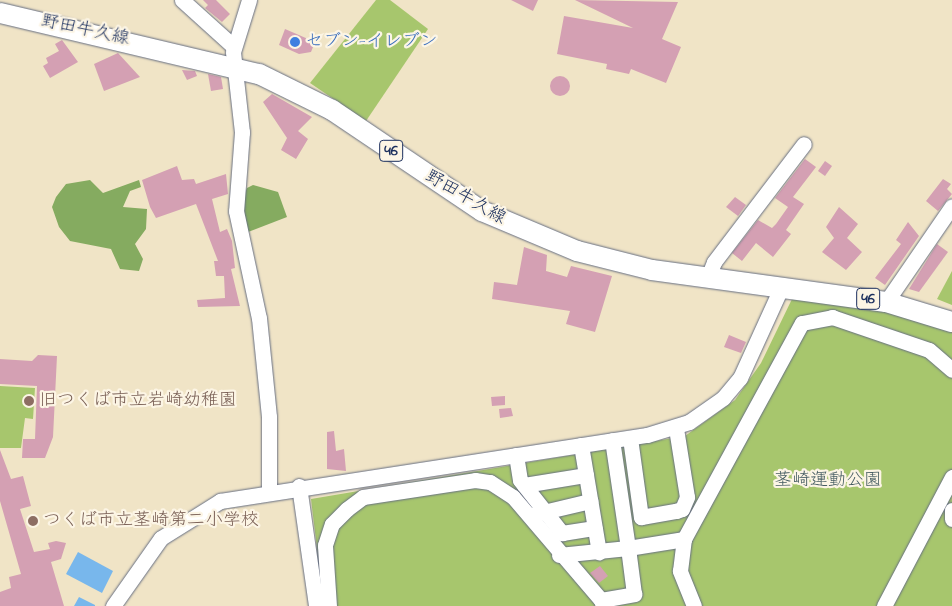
<!DOCTYPE html>
<meta charset="utf-8">
<style>
body{margin:0}
#map{position:relative;width:952px;height:606px;overflow:hidden;background:#f0e4c6;font-family:"Indie Flower","Klee One",sans-serif}
div>[style]{position:absolute}
[style*='--x']{left:calc(var(--x)*1px);top:calc(var(--y)*1px);width:calc(var(--w)*1px);rotate:calc(var(--a)*1deg)}
.green>*{inset:0;background:#a7c66d}
.forest>*{inset:0;background:#85ab60}
.water>*{inset:0;background:#78b7ec}
.building>*{inset:0;background:#d4a0b3}
.round{border-radius:50%}
.roads{filter:drop-shadow(0 0 1px #666e82) drop-shadow(0 0 1px #666e82)}
.minor>*{height:15px;margin:-7.5px;padding:0 7.5px;transform-origin:7.5px;border-radius:7.5px;background:#fff}
.major>*{height:20px;margin:-10px;padding:0 10px;transform-origin:10px;border-radius:10px;background:#fff}
.dots>*{width:14px;height:14px;translate:-50% -50%;box-sizing:border-box;border:2px solid #fcf5e5;border-radius:50%}
span{translate:-50% -50%;white-space:nowrap;text-align:center;line-height:1.15;-webkit-text-stroke:4.5px #fcf5e5;paint-order:stroke}
.shield-label span{padding:1px 4px;background:#fcf5e5;border:1px solid;border-radius:4px;-webkit-text-stroke-width:0}
.shield-label{font-size:16px;color:#1b2f5e;font-weight:700}
.street-label{font-size:18px;color:#1b2f5e}
.shop-label{font-size:18px;color:#366cbe}
.left{translate:0 -50%;text-align:left}
.education-label{font-size:18px;color:#785e54}
.park-label{font-size:18px;color:#455c62}
</style>
<div id="map">
<div class="green">
<div style="clip-path:polygon(376px 0,390px 0,428px 29px,366px 121px,310px 83px)"></div>
<div style="clip-path:polygon(952px 271px,952px 305px,937px 299px)"></div>
<div style="clip-path:polygon(792px 299px,891px 312px,952px 332px,952px 606px,324px 606px,311px 499px,685px 436px,735px 400px,761px 363px)"></div>
<div style="clip-path:polygon(0 386px,35px 388px,33px 419px,25px 418px,21px 448px,0 448px)"></div>
</div>
<div class="forest">
<div style="clip-path:polygon(90px 180px,103px 193px,139px 180px,141px 187px,130px 191px,123px 207px,147px 209px,146px 229px,135px 244px,143px 259px,139px 271px,120px 269px,111px 249px,70px 241px,59px 227px,52px 207px,56px 197px,66px 184px)"></div>
<div style="clip-path:polygon(253px 185px,278px 192px,287px 217px,248px 232px,242px 200px,247px 188px)"></div>
</div>
<div class="water">
<div style="clip-path:polygon(78px 552px,113px 571px,102px 593px,66px 574px)"></div>
<div style="clip-path:polygon(79px 597px,95px 605px,95px 606px,74px 606px)"></div>
</div>
<div class="building">
<div style="clip-path:polygon(203px 0,216px 0,230px 14px,222px 22px,205px 8px,208px 5px)"></div>
<div style="clip-path:polygon(511px 0,538px 0,533px 11px)"></div>
<div style="clip-path:polygon(575px 0,678px 2px,662px 39px,681px 47px,666px 83px,631px 69px,629px 74px,606px 69px,607px 64px,557px 54px,564px 16px,633px 28px)"></div>
<div style="clip-path:polygon(285px 29px,315px 42px,311px 52px,299px 54px,279px 45px)"></div>
<div style="clip-path:polygon(62px 40px,78px 62px,50px 78px,43px 66px,48px 63px,46px 58px,59px 51px,55px 44px)"></div>
<div style="clip-path:polygon(118px 53px,140px 77px,104px 91px,94px 64px)"></div>
<div style="clip-path:polygon(182px 70px,195px 71px,197px 76px,187px 80px)"></div>
<div style="clip-path:polygon(208px 74px,221px 77px,223px 89px,211px 91px)"></div>
<div class="round" style="left:550px;top:76px;width:20px;height:20px"></div>
<div style="clip-path:polygon(272px 94px,312px 117px,298px 131px,308px 139px,296px 159px,281px 150px,287px 138px,263px 102px)"></div>
<div style="clip-path:polygon(805px 159px,816px 167px,793px 197px,804px 204px,786px 230px,791px 234px,773px 257px,756px 243px,742px 261px,732px 253px,758px 220px,772px 228px,776px 224px,788px 207px,775px 198px)"></div>
<div style="clip-path:polygon(825px 161px,832px 166px,825px 176px,818px 171px)"></div>
<div style="clip-path:polygon(177px 166px,182px 180px,194px 179px,196px 184px,226px 174px,228px 194px,212px 199px,220px 232px,227px 229px,232px 241px,235px 268px,231px 269px,240px 306px,198px 307px,197px 300px,225px 298px,224px 276px,216px 276px,214px 261px,218px 261px,196px 204px,156px 218px,150px 207px,142px 180px)"></div>
<div style="clip-path:polygon(943px 179px,951px 184px,947px 189px,952px 194px,938px 211px,926px 201px)"></div>
<div style="clip-path:polygon(735px 197px,746px 205px,738px 216px,726px 207px)"></div>
<div style="clip-path:polygon(839px 207px,858px 224px,847px 238px,862px 252px,846px 270px,822px 252px,834px 238px,826px 227px)"></div>
<div style="clip-path:polygon(908px 222px,919px 236px,885px 285px,875px 278px,901px 244px,896px 240px)"></div>
<div style="clip-path:polygon(937px 244px,948px 252px,919px 292px,909px 289px)"></div>
<div style="clip-path:polygon(524px 247px,547px 255px,546px 271px,567px 277px,571px 266px,612px 276px,595px 332px,566px 324px,570px 311px,492px 299px,494px 282px,517px 285px)"></div>
<div style="clip-path:polygon(729px 335px,746px 342px,741px 353px,724px 347px)"></div>
<div style="clip-path:polygon(38px 355px,57px 356px,53px 437px,45px 458px,22px 458px,23px 439px,35px 439px,37px 386px,0 384px,0 359px,32px 361px)"></div>
<div style="clip-path:polygon(505px 396px,505px 405px,492px 406px,491px 397px)"></div>
<div style="clip-path:polygon(511px 408px,513px 416px,500px 418px,499px 409px)"></div>
<div style="clip-path:polygon(334px 431px,336px 451px,344px 449px,346px 471px,327px 469px,327px 432px)"></div>
<div style="clip-path:polygon(0 450px,11px 479px,23px 476px,31px 506px,20px 509px,34px 552px,50px 549px,48px 543px,56px 541px,66px 543px,61px 559px,51px 562px,64px 606px,0 606px,0 592px,11px 588px,9px 577px,21px 574px,0 501px)"></div>
<div style="clip-path:polygon(600px 566px,608px 576px,599px 583px,590px 573px)"></div>
</div>
<div class="roads">
<div class="minor">
<div style="--x:182;--y:0;--w:70;--a:42.1"></div>
<div style="--x:249;--y:0;--w:54;--a:107.1"></div>
<div style="--x:233;--y:52;--w:81;--a:83.6"></div>
<div style="--x:242;--y:132;--w:79;--a:94.3"></div>
<div style="--x:236;--y:211;--w:109;--a:77.9"></div>
<div style="--x:259;--y:318;--w:100;--a:84.2"></div>
<div style="--x:269;--y:417;--w:74;--a:90"></div>
<div style="--x:708;--y:277;--w:16;--a:-68"></div>
<div style="--x:714;--y:262;--w:148;--a:-52.7"></div>
<div style="--x:886;--y:302;--w:116;--a:-55.5"></div>
<div style="--x:630;--y:438;--w:80;--a:82.1"></div>
<div style="--x:641;--y:517;--w:36;--a:-10"></div>
<div style="--x:676;--y:511;--w:6;--a:-18"></div>
<div style="--x:682;--y:509;--w:13;--a:-67"></div>
<div style="--x:687;--y:497;--w:70;--a:-99.1"></div>
<div style="--x:581;--y:445;--w:109;--a:80.5"></div>
<div style="--x:516;--y:455;--w:25;--a:81"></div>
<div style="--x:520;--y:480;--w:68;--a:51.6"></div>
<div style="--x:562;--y:533;--w:33;--a:-9"></div>
<div style="--x:524;--y:485;--w:63;--a:-9.2"></div>
<div style="--x:299;--y:486;--w:121;--a:81.9"></div>
<div style="--x:952;--y:510;--w:9;--a:90"></div>
<div style="--x:535;--y:514;--w:57;--a:-13.3"></div>
<div style="--x:559;--y:555;--w:69;--a:-5.8"></div>
<div style="--x:628;--y:548;--w:109;--a:-98.4"></div>
<div style="--x:113;--y:606;--w:83;--a:-54.8"></div>
<div style="--x:161;--y:538;--w:70;--a:-32.1"></div>
<div style="--x:220;--y:501;--w:432;--a:-8.8"></div>
<div style="--x:647;--y:435;--w:44;--a:-17.2"></div>
<div style="--x:689;--y:422;--w:42;--a:-35.2"></div>
<div style="--x:723;--y:398;--w:26;--a:-50"></div>
<div style="--x:740;--y:378;--w:101;--a:-65.5"></div>
<div style="--x:329;--y:606;--w:61;--a:-93.8"></div>
<div style="--x:325;--y:545;--w:22;--a:-72"></div>
<div style="--x:332;--y:524;--w:21;--a:-45"></div>
<div style="--x:347;--y:509;--w:20;--a:-37"></div>
<div style="--x:363;--y:497;--w:113;--a:-8.6"></div>
<div style="--x:475;--y:480;--w:15;--a:8"></div>
<div style="--x:490;--y:482;--w:27;--a:33"></div>
<div style="--x:513;--y:497;--w:135;--a:49.5"></div>
<div style="--x:603;--y:606;--w:6;--a:-108"></div>
<div style="--x:601;--y:600;--w:34;--a:-10"></div>
<div style="--x:634;--y:594;--w:46;--a:-97.4"></div>
<div style="--x:628;--y:548;--w:57;--a:-9.1"></div>
<div style="--x:694;--y:606;--w:38;--a:-112"></div>
<div style="--x:680;--y:571;--w:32;--a:-83"></div>
<div style="--x:684;--y:539;--w:246;--a:-61.4"></div>
<div style="--x:802;--y:323;--w:31;--a:-11"></div>
<div style="--x:832;--y:317;--w:102;--a:18.8"></div>
<div style="--x:929;--y:350;--w:30;--a:41"></div>
<div style="--x:884;--y:606;--w:146;--a:-62.2"></div>
</div>
<div class="major">
<div style="--x:0;--y:13;--w:266;--a:13.3"></div>
<div style="--x:259;--y:74;--w:81;--a:26.3"></div>
<div style="--x:332;--y:110;--w:181;--a:34"></div>
<div style="--x:482;--y:211;--w:103;--a:22.8"></div>
<div style="--x:577;--y:251;--w:77;--a:14.2"></div>
<div style="--x:652;--y:270;--w:236;--a:7.8"></div>
<div style="--x:886;--y:302;--w:69;--a:16.9"></div>
</div>
</div>
<div class="dots">
<div style="left:295px;top:42px;background:#3f7fe0"></div>
<div style="left:29px;top:401px;background:#8d6e63"></div>
<div style="left:33px;top:521px;background:#8d6e63"></div>
</div>
<div class="shield-label">
<span style="left:391px;top:151px">46</span>
<span style="left:868px;top:299px">46</span>
</div>
<div class="street-label">
<span style="left:85px;top:31px;rotate:12deg">野田牛久線</span>
<span style="left:465px;top:198px;rotate:30deg">野田牛久線</span>
</div>
<div class="shop-label">
<span class="left" style="left:305px;top:42px">セブン-イレブン</span>
</div>
<div class="education-label">
<span class="left" style="left:39px;top:401px">旧つくば市立岩崎幼稚園</span>
<span class="left" style="left:43px;top:521px">つくば市立茎崎第二小学校</span>
</div>
<div class="park-label">
<span style="left:828px;top:481px">茎崎運動公園</span>
</div>
</div>
